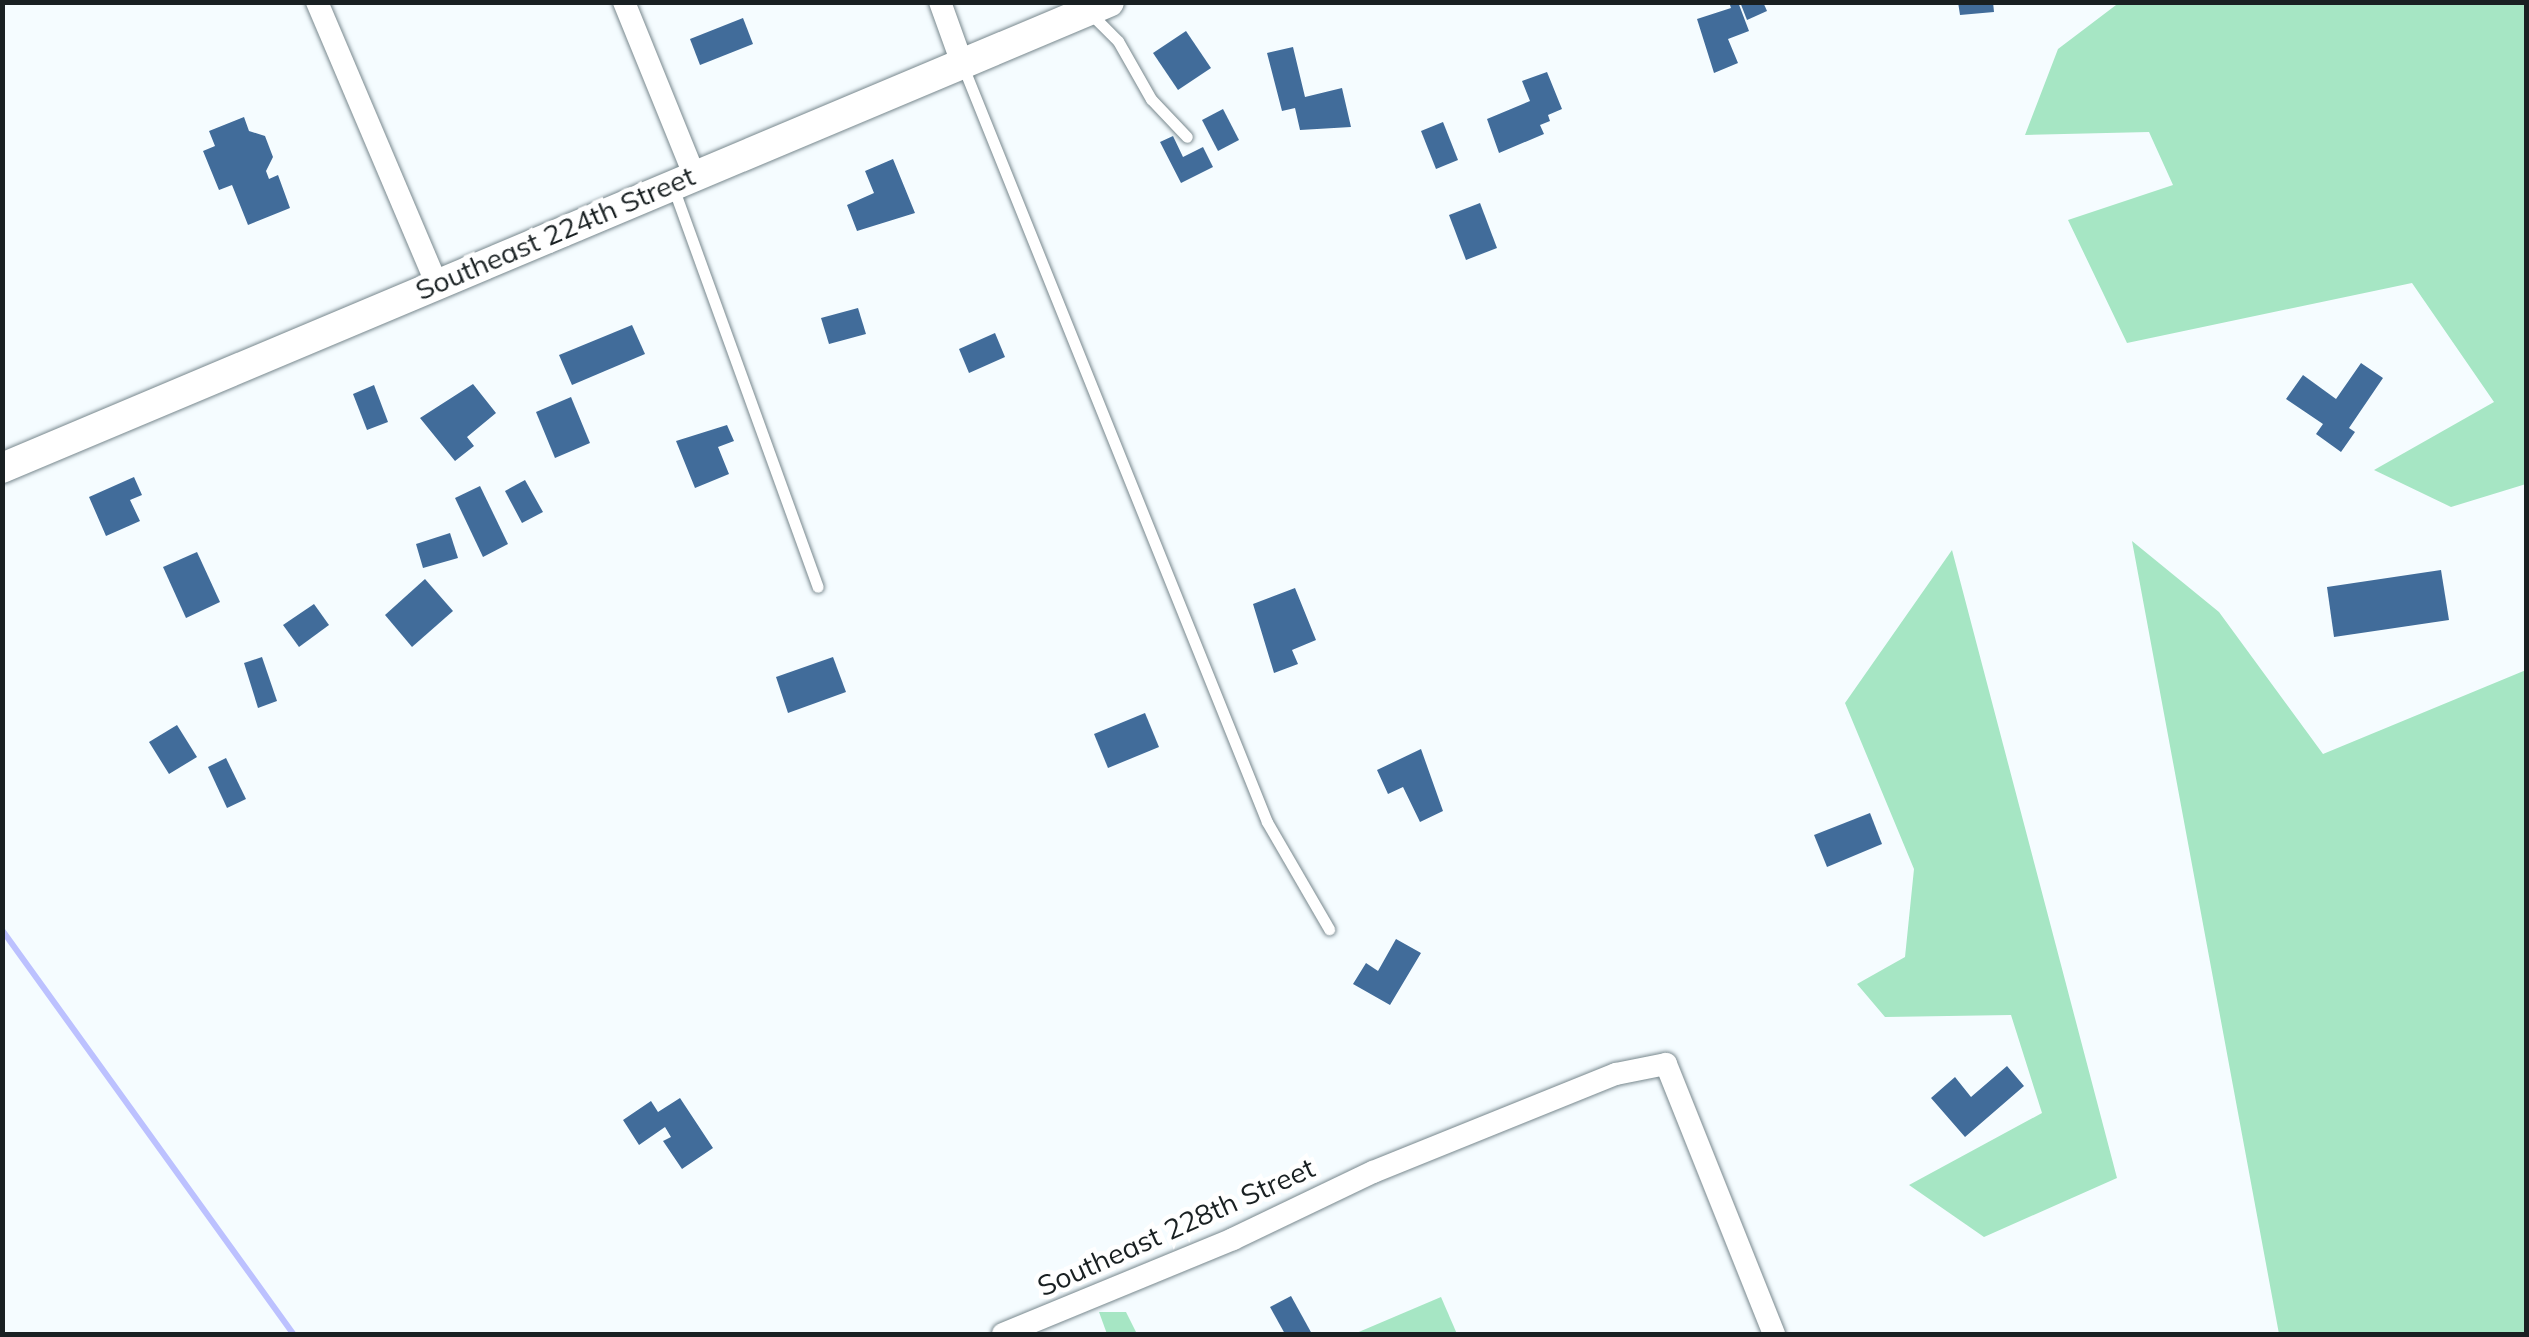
<!DOCTYPE html>
<style>
body{margin:0}
#map{position:relative;width:2529px;height:1337px;overflow:hidden;background:#f5fcff;font-family:Mulish,sans-serif}
div>[style]{position:absolute}
[style*='--x']{left:calc(var(--x)*1px);top:calc(var(--y)*1px);width:calc(var(--w)*1px);rotate:calc(var(--a)*1deg)}
.green>*{inset:0;background:#a6e6c4}
.stream>*{height:6px;margin:-3px;padding:0 3px;transform-origin:3px;border-radius:3px;background:#bcc1ff}
.building>*{inset:0;background:#416c9a}
.roads{filter:drop-shadow(0 0 2px #78888e) drop-shadow(0 0 2px #78888e)}
.lane>*{height:11px;margin:-5.5px;padding:0 5.5px;transform-origin:5.5px;border-radius:5.5px;background:#fff}
.street>*{height:22px;margin:-11px;padding:0 11px;transform-origin:11px;border-radius:11px;background:#fff}
.secondary>*{height:30px;margin:-15px;padding:0 15px;transform-origin:15px;border-radius:15px;background:#fff}
span{translate:-50% -50%;white-space:nowrap;text-align:center;line-height:1.15;-webkit-text-stroke:9px #fff;paint-order:stroke}
.street-label{font-size:28px;color:#192022}
.frame{position:absolute;inset:0;border:5px solid #192022;pointer-events:none}
</style>
<div id="map">
<div class="green">
<div style="clip-path:polygon(2120px 2px,2526px 3px,2526px 484px,2451px 507px,2374px 470px,2494px 402px,2412px 283px,2127px 343px,2068px 220px,2173px 185px,2149px 132px,2025px 135px,2058px 49px)"></div>
<div style="clip-path:polygon(2132px 541px,2219px 612px,2323px 754px,2526px 670px,2526px 1334px,2279px 1334px)"></div>
<div style="clip-path:polygon(1952px 550px,2117px 1178px,1984px 1237px,1909px 1185px,2042px 1113px,2011px 1015px,1885px 1017px,1857px 984px,1905px 957px,1914px 869px,1845px 703px)"></div>
<div style="clip-path:polygon(1441px 1297px,1457px 1334px,1354px 1334px)"></div>
<div style="clip-path:polygon(1099px 1312px,1126px 1312px,1137px 1334px,1107px 1334px)"></div>
</div>
<div class="stream">
<div style="--x:2;--y:930;--w:498;--a:54.2"></div>
</div>
<div class="building">
<div style="clip-path:polygon(1729px 2px,1738px 2px,1749px 31px,1728px 39px,1738px 63px,1714px 73px,1697px 19px,1731px 8px)"></div>
<div style="clip-path:polygon(1740px 2px,1763px 2px,1767px 11px,1747px 20px)"></div>
<div style="clip-path:polygon(1958px 2px,1993px 2px,1994px 12px,1960px 15px)"></div>
<div style="clip-path:polygon(743px 18px,753px 44px,700px 65px,690px 39px)"></div>
<div style="clip-path:polygon(1186px 31px,1211px 68px,1178px 90px,1153px 53px)"></div>
<div style="clip-path:polygon(1293px 47px,1305px 97px,1342px 88px,1351px 127px,1300px 130px,1295px 108px,1282px 111px,1267px 53px)"></div>
<div style="clip-path:polygon(1547px 72px,1562px 109px,1548px 115px,1550px 121px,1540px 125px,1544px 134px,1499px 153px,1487px 119px,1530px 101px,1522px 81px)"></div>
<div style="clip-path:polygon(1223px 109px,1239px 140px,1218px 151px,1202px 120px)"></div>
<div style="clip-path:polygon(244px 117px,249px 131px,265px 136px,273px 157px,266px 171px,269px 179px,278px 175px,290px 208px,248px 225px,232px 185px,219px 190px,203px 151px,215px 146px,209px 131px)"></div>
<div style="clip-path:polygon(1443px 122px,1458px 160px,1436px 169px,1421px 131px)"></div>
<div style="clip-path:polygon(1173px 136px,1183px 157px,1203px 147px,1213px 167px,1181px 183px,1160px 142px)"></div>
<div style="clip-path:polygon(893px 159px,915px 213px,857px 231px,847px 205px,874px 193px,865px 171px)"></div>
<div style="clip-path:polygon(1480px 203px,1497px 248px,1466px 260px,1449px 215px)"></div>
<div style="clip-path:polygon(858px 308px,866px 334px,829px 344px,821px 318px)"></div>
<div style="clip-path:polygon(632px 325px,645px 354px,572px 385px,559px 355px)"></div>
<div style="clip-path:polygon(995px 333px,1005px 357px,969px 373px,959px 349px)"></div>
<div style="clip-path:polygon(2361px 363px,2383px 378px,2349px 428px,2355px 432px,2341px 452px,2316px 434px,2323px 424px,2286px 399px,2303px 375px,2336px 399px)"></div>
<div style="clip-path:polygon(473px 384px,496px 413px,467px 437px,474px 446px,455px 461px,420px 418px)"></div>
<div style="clip-path:polygon(374px 385px,388px 422px,367px 430px,353px 394px)"></div>
<div style="clip-path:polygon(571px 397px,590px 443px,555px 458px,536px 412px)"></div>
<div style="clip-path:polygon(727px 425px,734px 441px,718px 447px,729px 474px,695px 488px,676px 441px)"></div>
<div style="clip-path:polygon(134px 477px,142px 495px,130px 500px,140px 521px,106px 536px,89px 497px)"></div>
<div style="clip-path:polygon(525px 480px,543px 512px,522px 523px,505px 491px)"></div>
<div style="clip-path:polygon(480px 486px,508px 544px,483px 557px,455px 498px)"></div>
<div style="clip-path:polygon(450px 533px,458px 558px,423px 568px,416px 544px)"></div>
<div style="clip-path:polygon(197px 552px,220px 602px,186px 618px,163px 567px)"></div>
<div style="clip-path:polygon(2441px 570px,2449px 620px,2334px 637px,2327px 587px)"></div>
<div style="clip-path:polygon(425px 579px,453px 611px,412px 647px,385px 615px)"></div>
<div style="clip-path:polygon(1295px 588px,1316px 640px,1292px 650px,1298px 664px,1274px 673px,1253px 604px)"></div>
<div style="clip-path:polygon(314px 604px,329px 625px,299px 647px,283px 625px)"></div>
<div style="clip-path:polygon(262px 657px,277px 701px,258px 708px,244px 663px)"></div>
<div style="clip-path:polygon(833px 657px,846px 692px,788px 713px,776px 677px)"></div>
<div style="clip-path:polygon(1145px 713px,1159px 747px,1108px 768px,1094px 734px)"></div>
<div style="clip-path:polygon(177px 725px,197px 757px,169px 774px,149px 742px)"></div>
<div style="clip-path:polygon(1421px 749px,1443px 811px,1420px 822px,1403px 787px,1388px 794px,1377px 770px)"></div>
<div style="clip-path:polygon(226px 758px,246px 799px,227px 808px,208px 767px)"></div>
<div style="clip-path:polygon(1870px 813px,1882px 844px,1827px 867px,1814px 835px)"></div>
<div style="clip-path:polygon(1396px 939px,1421px 953px,1390px 1005px,1353px 984px,1366px 963px,1378px 971px)"></div>
<div style="clip-path:polygon(2007px 1066px,2024px 1086px,1965px 1137px,1931px 1098px,1955px 1077px,1971px 1097px)"></div>
<div style="clip-path:polygon(680px 1098px,713px 1148px,682px 1169px,663px 1141px,671px 1137px,665px 1127px,639px 1145px,623px 1120px,651px 1101px,658px 1112px)"></div>
<div style="clip-path:polygon(1291px 1296px,1312px 1334px,1285px 1334px,1270px 1307px)"></div>
</div>
<div class="roads">
<div class="lane">
<div style="--x:1091;--y:14;--w:38;--a:45"></div>
<div style="--x:1118;--y:41;--w:67;--a:60.4"></div>
<div style="--x:1151;--y:99;--w:52;--a:46.5"></div>
<div style="--x:962;--y:64;--w:817;--a:68.08"></div>
<div style="--x:1267;--y:822;--w:124;--a:59.9"></div>
<div style="--x:673;--y:187;--w:425;--a:70.1"></div>
</div>
<div class="street">
<div style="--x:317;--y:2;--w:305;--a:67"></div>
<div style="--x:624;--y:2;--w:186;--a:67.9"></div>
<div style="--x:940;--y:2;--w:65;--a:70.2"></div>
<div style="--x:1003;--y:1334;--w:249;--a:-22.4"></div>
<div style="--x:1233;--y:1239;--w:155;--a:-25.6"></div>
<div style="--x:1373;--y:1172;--w:262;--a:-22"></div>
<div style="--x:1616;--y:1074;--w:51;--a:-11.3"></div>
<div style="--x:1666;--y:1064;--w:291;--a:68.2"></div>
</div>
<div class="secondary">
<div style="--x:2;--y:468;--w:1201;--a:-22.83"></div>
</div>
</div>
<div class="street-label">
<span style="left:555px;top:233px;rotate:-23deg">Southeast 224th Street</span>
<span style="left:1176px;top:1227px;rotate:-24deg">Southeast 228th Street</span>
</div>
<div class="frame"></div>
</div>
